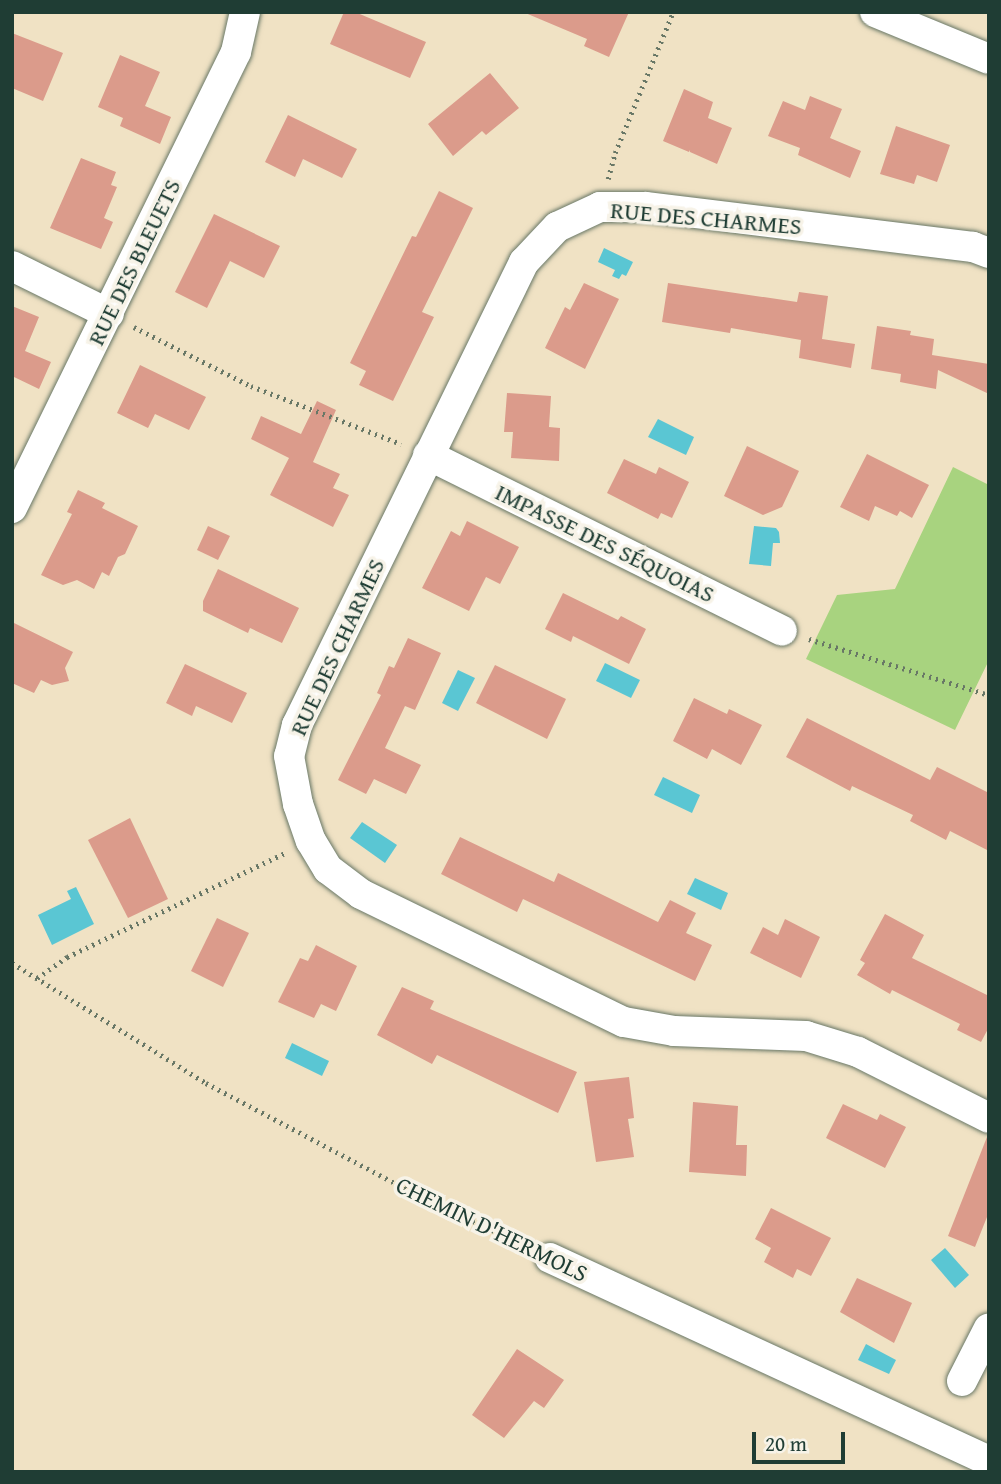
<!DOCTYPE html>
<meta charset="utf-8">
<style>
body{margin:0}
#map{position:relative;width:1001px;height:1484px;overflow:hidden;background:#f0e2c4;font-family:"Gentium Book Plus",serif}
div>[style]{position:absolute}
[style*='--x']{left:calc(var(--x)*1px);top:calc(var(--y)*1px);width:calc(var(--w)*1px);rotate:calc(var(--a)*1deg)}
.green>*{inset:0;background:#a8d37f}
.water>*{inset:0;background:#5ac6d3}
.building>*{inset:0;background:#db9b8b}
.path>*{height:4.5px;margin-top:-2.25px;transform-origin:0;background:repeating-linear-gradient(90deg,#687766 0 2px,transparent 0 7px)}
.roads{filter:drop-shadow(0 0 2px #687766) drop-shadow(0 0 2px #687766)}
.minor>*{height:30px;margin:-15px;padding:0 15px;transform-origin:15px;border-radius:15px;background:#fff}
span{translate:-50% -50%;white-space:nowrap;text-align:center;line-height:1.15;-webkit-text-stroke:7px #f7f3e8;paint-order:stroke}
.street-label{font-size:24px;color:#1f3d34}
.frame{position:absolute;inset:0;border:14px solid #1f3d34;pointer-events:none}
.scale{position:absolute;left:752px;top:1432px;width:93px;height:32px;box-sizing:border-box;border:4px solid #1f3d34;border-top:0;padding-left:9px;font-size:21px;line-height:24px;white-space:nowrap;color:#1f3d34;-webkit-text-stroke:5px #f7f3e8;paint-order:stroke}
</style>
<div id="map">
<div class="green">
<div style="clip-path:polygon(953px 467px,989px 485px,989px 660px,955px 730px,806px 659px,837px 595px,895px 589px)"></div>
</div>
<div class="water">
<div style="clip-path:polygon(604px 248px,633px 262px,626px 276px,622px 274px,619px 279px,612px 276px,615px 270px,598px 262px)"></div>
<div style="clip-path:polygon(658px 419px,694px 437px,686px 455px,648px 437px)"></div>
<div style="clip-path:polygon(754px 526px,776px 528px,779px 532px,780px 543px,773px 543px,771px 566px,749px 564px)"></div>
<div style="clip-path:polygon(605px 663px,640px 680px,631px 698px,596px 681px)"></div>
<div style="clip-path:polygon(458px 670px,475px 678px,458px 711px,442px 703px)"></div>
<div style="clip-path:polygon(663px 777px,700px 795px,692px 813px,654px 795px)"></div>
<div style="clip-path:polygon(362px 822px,397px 845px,385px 863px,350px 838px)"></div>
<div style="clip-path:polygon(695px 878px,728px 893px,721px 910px,687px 894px)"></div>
<div style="clip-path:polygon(76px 887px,94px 924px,52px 945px,38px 915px,71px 899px,67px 891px)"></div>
<div style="clip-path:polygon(292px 1043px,329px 1061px,322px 1076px,285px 1058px)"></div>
<div style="clip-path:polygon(945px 1248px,969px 1275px,955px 1288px,931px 1260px)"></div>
<div style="clip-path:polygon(866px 1344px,896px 1360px,889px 1374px,858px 1360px)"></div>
</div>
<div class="building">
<div style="clip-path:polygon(344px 12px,355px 12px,426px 42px,410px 78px,330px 44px)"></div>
<div style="clip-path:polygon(523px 12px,629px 12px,609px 57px,584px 46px,587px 39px)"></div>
<div style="clip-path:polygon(12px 33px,63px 53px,43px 101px,12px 88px)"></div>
<div style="clip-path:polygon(120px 55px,160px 72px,145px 106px,171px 117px,160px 144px,120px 126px,123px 118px,98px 107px)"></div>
<div style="clip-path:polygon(490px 73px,519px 108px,486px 135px,482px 131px,453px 156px,428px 124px)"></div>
<div style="clip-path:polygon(684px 89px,713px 102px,708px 118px,732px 128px,717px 164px,690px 152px,690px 150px,689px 152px,663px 141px)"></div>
<div style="clip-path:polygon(810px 96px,842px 109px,830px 138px,861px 151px,850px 178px,798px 155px,800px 148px,768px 136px,783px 101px,805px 110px)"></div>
<div style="clip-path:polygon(288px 115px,357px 149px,342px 178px,303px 159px,295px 177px,265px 162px)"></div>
<div style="clip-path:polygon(896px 126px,950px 145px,937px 182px,917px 175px,914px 184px,880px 174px)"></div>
<div style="clip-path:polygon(81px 158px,116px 172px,111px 185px,117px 187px,104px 218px,113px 222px,101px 249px,50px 228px)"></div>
<div style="clip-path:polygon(439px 191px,473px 208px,422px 312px,434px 317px,393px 401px,359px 385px,366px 371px,350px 363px,412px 236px,416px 237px)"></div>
<div style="clip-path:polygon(214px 214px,280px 246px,264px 278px,230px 261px,207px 308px,175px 292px)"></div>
<div style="clip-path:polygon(584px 283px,619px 299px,585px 369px,545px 348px,565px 307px,570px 310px)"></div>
<div style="clip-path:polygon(668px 283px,797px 302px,799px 292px,828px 296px,822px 339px,855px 344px,851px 368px,799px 358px,801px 340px,731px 328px,730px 333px,662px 322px)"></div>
<div style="clip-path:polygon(12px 306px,39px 317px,25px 351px,51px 362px,39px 389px,14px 377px,12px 381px)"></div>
<div style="clip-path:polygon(877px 326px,911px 331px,910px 335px,934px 339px,932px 355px,989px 364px,989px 394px,938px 370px,936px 389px,900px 382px,901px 374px,871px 369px)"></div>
<div style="clip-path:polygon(140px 365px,206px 397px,189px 430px,155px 414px,148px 428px,117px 413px)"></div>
<div style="clip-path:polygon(507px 393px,551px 396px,549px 427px,560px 428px,559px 461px,511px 458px,513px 432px,504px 432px)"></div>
<div style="clip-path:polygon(317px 401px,336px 410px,313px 462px,340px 474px,333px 488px,349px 495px,333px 527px,270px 495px,289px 458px,251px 439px,261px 416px,301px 434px)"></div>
<div style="clip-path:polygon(747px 446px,799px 471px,782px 507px,763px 515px,724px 496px)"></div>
<div style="clip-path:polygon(867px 454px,929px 485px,912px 518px,900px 511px,897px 516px,875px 506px,869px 521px,840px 507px)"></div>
<div style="clip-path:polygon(624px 459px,656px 474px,659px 467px,689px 482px,672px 518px,661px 513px,658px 519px,607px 493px)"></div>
<div style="clip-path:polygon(78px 490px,105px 503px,102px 508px,138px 526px,125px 554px,118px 557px,109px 576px,102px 572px,94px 589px,77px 580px,63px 585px,41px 575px,72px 514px,67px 512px)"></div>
<div style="clip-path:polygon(467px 521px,519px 547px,500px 584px,486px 577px,469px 611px,422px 588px,451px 531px,460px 536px)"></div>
<div style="clip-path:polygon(208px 526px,230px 536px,218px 560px,197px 550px)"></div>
<div style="clip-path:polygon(218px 569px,299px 608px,282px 643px,250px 628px,248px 633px,203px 611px,203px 601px)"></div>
<div style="clip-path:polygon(563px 593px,618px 620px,621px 616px,646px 629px,629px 664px,573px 636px,571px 642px,545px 629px)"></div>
<div style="clip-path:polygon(12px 622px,73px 652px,65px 668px,69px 681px,52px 685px,41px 680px,34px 693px,12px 683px)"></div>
<div style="clip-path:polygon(408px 638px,441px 653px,415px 710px,405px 706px,385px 748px,421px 765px,406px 794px,374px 779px,366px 794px,338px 780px,381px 695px,377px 693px,389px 666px,394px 668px)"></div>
<div style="clip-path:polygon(185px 664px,247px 693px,232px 723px,196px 706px,192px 716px,166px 703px)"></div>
<div style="clip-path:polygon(495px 665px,566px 699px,547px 739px,476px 703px)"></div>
<div style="clip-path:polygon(694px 698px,727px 714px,729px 709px,762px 725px,741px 765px,712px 749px,707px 759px,673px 741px)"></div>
<div style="clip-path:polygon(807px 718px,930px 780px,937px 767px,989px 793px,989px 851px,950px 831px,946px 840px,910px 821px,913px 815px,852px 786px,850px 791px,786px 757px)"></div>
<div style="clip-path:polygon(130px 818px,168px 899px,128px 918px,88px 840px)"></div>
<div style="clip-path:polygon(460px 837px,554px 882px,558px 873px,658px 922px,670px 900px,696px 913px,686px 933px,712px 945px,695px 981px,523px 899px,517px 912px,441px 874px)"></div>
<div style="clip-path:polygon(885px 914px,924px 935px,912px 958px,989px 996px,989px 1027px,981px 1042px,957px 1030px,960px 1024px,892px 990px,890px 994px,857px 975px,865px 963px,860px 960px)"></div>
<div style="clip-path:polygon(217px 918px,249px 933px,223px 987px,191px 971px)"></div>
<div style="clip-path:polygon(785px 919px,820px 937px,801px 978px,750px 953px,763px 927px,778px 935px)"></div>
<div style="clip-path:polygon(316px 945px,357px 966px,336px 1011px,321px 1004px,314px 1018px,278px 1002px,300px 958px,308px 961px)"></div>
<div style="clip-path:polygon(402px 987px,434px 1001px,430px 1009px,577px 1072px,558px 1113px,437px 1055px,432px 1064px,377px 1035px)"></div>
<div style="clip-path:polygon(629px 1077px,634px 1118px,628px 1119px,634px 1157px,596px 1162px,584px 1082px)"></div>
<div style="clip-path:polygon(693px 1102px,738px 1106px,736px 1145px,747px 1145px,746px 1176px,689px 1172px)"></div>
<div style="clip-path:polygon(843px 1104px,877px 1120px,880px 1114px,906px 1127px,885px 1168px,826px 1138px)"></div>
<div style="clip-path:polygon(987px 1137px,989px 1212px,975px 1247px,948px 1236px)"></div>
<div style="clip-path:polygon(771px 1208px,831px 1238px,811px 1276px,797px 1269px,793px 1278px,764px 1262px,771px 1248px,755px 1239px)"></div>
<div style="clip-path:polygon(857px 1278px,912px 1303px,894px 1343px,840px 1312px)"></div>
<div style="clip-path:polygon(517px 1349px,564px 1380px,544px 1408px,534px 1401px,504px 1438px,472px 1415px)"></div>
</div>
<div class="path">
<div style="--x:608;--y:179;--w:27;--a:-75"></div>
<div style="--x:615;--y:153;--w:152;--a:-67.6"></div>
<div style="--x:134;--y:327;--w:131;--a:26.8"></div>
<div style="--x:251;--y:386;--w:161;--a:21.1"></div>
<div style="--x:809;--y:639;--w:189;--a:17.3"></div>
<div style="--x:12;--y:963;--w:228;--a:31.7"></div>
<div style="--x:206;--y:1083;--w:238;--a:27.9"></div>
<div style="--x:416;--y:1194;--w:119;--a:25.3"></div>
<div style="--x:37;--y:978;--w:37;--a:-35"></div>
<div style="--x:67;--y:957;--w:242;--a:-25.5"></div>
</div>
<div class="roads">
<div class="minor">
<div style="--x:875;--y:12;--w:123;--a:22.4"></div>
<div style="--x:989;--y:253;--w:17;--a:-159"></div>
<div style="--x:973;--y:247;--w:330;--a:-173"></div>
<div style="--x:645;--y:207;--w:45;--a:180"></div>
<div style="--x:600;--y:207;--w:47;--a:155.1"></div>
<div style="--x:557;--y:227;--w:48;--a:133.3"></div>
<div style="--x:524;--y:262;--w:516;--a:116.12"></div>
<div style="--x:297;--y:725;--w:32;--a:104"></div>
<div style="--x:289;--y:756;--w:49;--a:79.4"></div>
<div style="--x:298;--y:804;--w:39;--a:71"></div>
<div style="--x:311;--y:841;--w:33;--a:59"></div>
<div style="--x:328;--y:869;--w:41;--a:37.1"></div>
<div style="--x:361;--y:894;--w:292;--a:26"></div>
<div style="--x:624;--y:1022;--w:51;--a:10.2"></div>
<div style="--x:674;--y:1031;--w:132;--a:2.2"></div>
<div style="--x:806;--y:1036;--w:54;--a:17.1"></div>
<div style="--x:858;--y:1052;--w:147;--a:26.7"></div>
<div style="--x:12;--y:266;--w:108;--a:26.3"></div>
<div style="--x:428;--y:455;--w:395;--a:26.4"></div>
<div style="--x:12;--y:508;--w:508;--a:-63.84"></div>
<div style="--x:236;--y:52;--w:41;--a:-77.3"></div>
<div style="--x:550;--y:1258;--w:484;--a:24.8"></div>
<div style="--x:962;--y:1381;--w:59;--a:-63"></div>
</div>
</div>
<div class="street-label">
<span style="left:706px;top:218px;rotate:5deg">RUE DES CHARMES</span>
<span style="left:134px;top:262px;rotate:-64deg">RUE DES BLEUETS</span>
<span style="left:605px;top:543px;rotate:26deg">IMPASSE DES SÉQUOIAS</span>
<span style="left:337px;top:647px;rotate:-65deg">RUE DES CHARMES</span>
<span style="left:492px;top:1229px;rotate:26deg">CHEMIN D'HERMOLS</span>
</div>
<div class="frame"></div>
<div class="scale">20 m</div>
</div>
